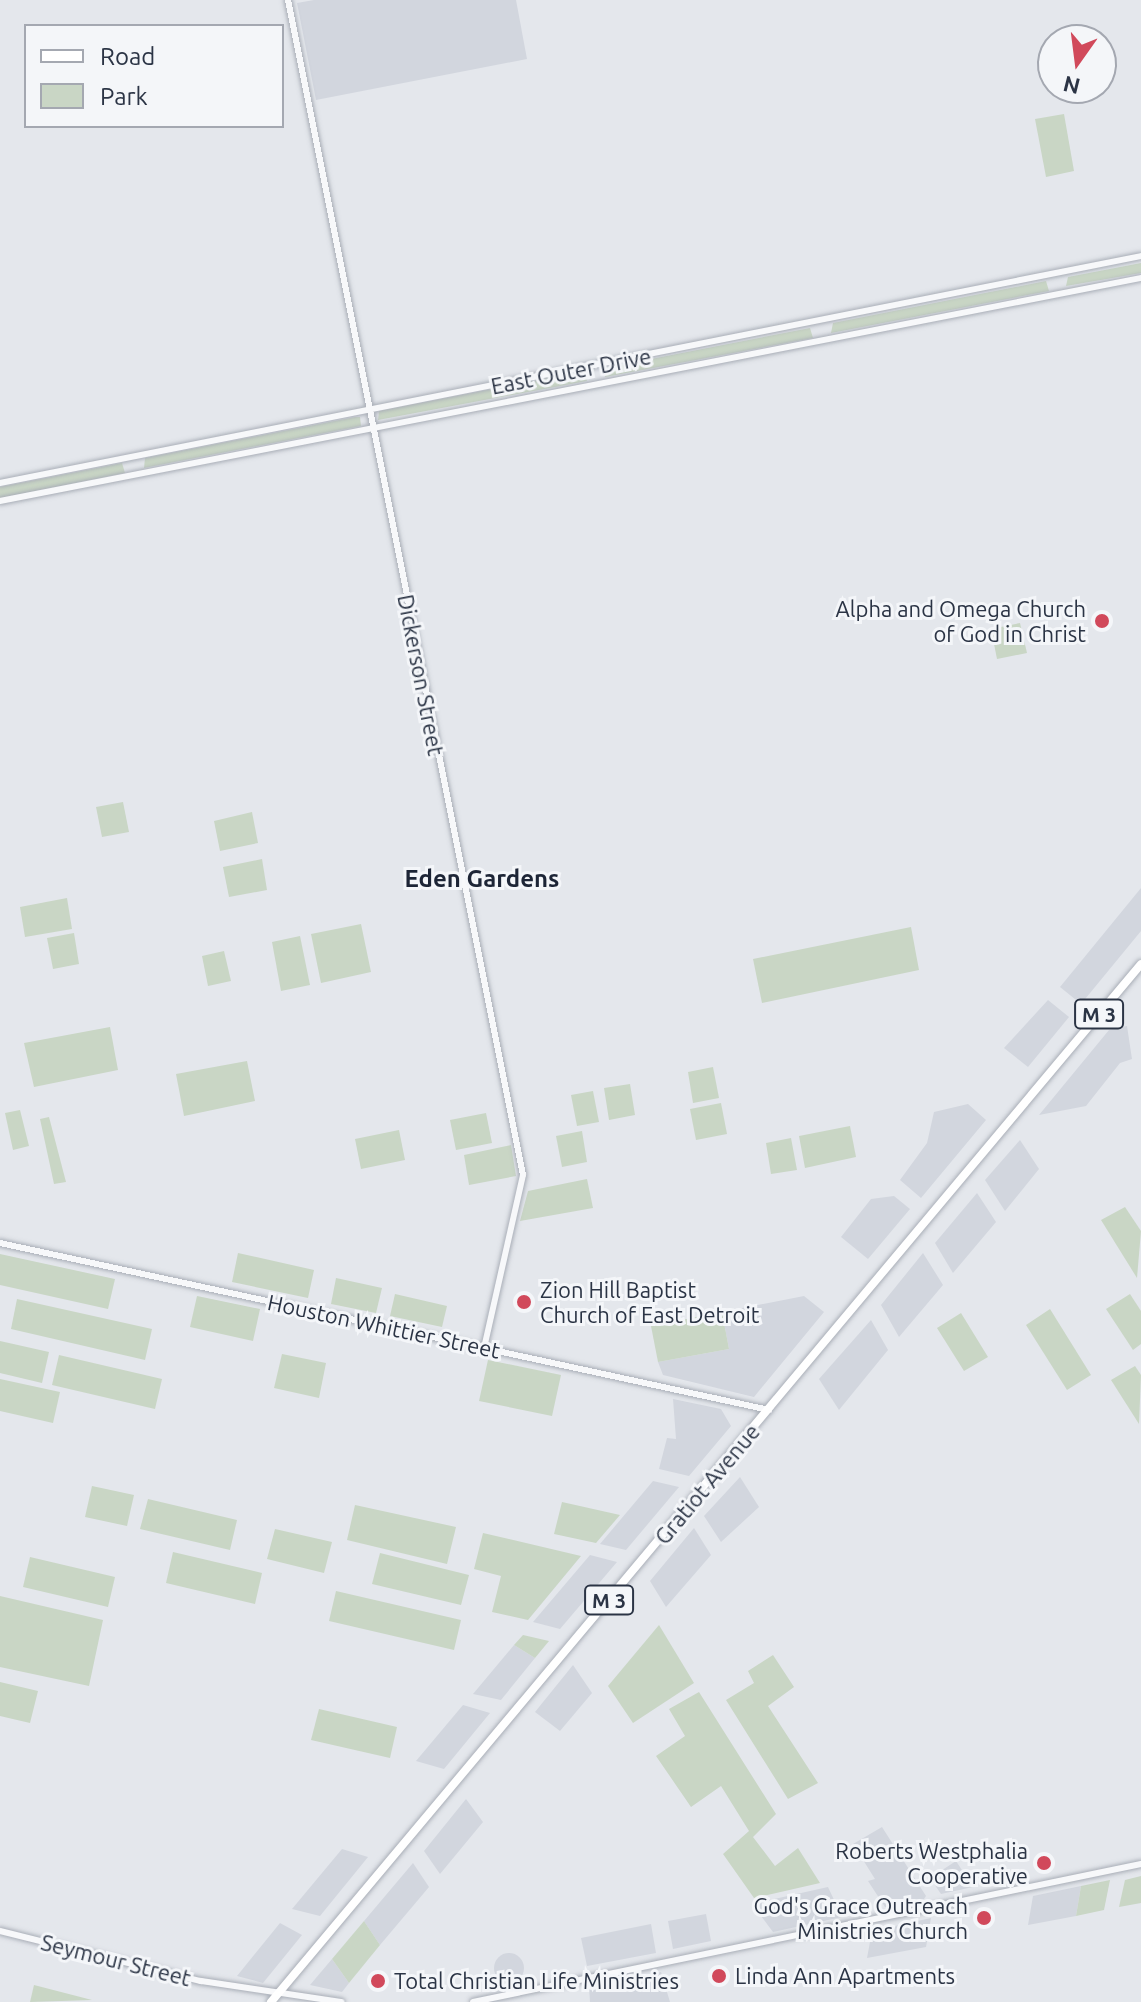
<!DOCTYPE html>
<style>
body{margin:0}
#map{position:relative;width:1141px;height:2002px;overflow:hidden;background:#e4e7ec;font-family:Ubuntu,sans-serif}
div>[style]{position:absolute}
[style*='--x']{left:calc(var(--x)*1px);top:calc(var(--y)*1px);width:calc(var(--w)*1px);rotate:calc(var(--a)*1deg)}
.built>*{inset:0;background:#d2d6de}
.round{border-radius:50%}
.green>*{inset:0;background:#c9d6c5}
.roads{filter:drop-shadow(0 0 2px #a9aeb7) drop-shadow(0 0 2px #a9aeb7)}
.minor>*{height:6px;margin:-3px;padding:0 3px;transform-origin:3px;border-radius:3px;background:#f7f8fa}
.major>*{height:8px;margin:-4px;padding:0 4px;transform-origin:4px;border-radius:4px;background:#fff}
.dots>*{width:22px;height:22px;translate:-50% -50%;box-sizing:border-box;border:4px solid #f4f6f9;border-radius:50%}
span{translate:-50% -50%;white-space:nowrap;text-align:center;line-height:1.15;-webkit-text-stroke:6px #f4f6f9;paint-order:stroke}
.shield-label span{padding:2px 6px;background:#f4f6f9;border:2px solid;border-radius:6px;-webkit-text-stroke-width:0}
.shield-label{font-size:20px;color:#2b3445;font-weight:700}
.street-label{font-size:22px;color:#2b3445}
.poi-label{font-size:22px;color:#2b3445}
.right{translate:-100% -50%;text-align:right}
.left{translate:0 -50%;text-align:left}
.neighbourhood-label{font-size:24px;color:#1d2536;font-weight:700}
.legend{position:absolute;left:24px;top:24px;width:260px;height:104px;box-sizing:border-box;background:#f4f6f9;border:2px solid #a4a8b1;margin:0;padding:10px 14px;list-style:none;font-size:24px;color:#2b3445}
.legend li{display:flex;align-items:center;gap:16px;height:40px}
.legend b{width:40px;border:2px solid #a4a8b1}
.north{position:absolute;left:1037px;top:24px;width:80px;height:80px;box-sizing:border-box;background:#f4f6f9;border:2px solid #a4a8b1;border-radius:50%;rotate:194deg;font-size:22px;font-weight:700;line-height:32px;text-align:center;color:#2b3445}
.north::after{content:'';display:block;margin:auto;width:28px;height:36px;background:#d1495b;clip-path:polygon(50% 0,100% 100%,50% 72%,0 100%)}
</style>
<div id="map">
<div class="built">
<div style="clip-path:polygon(314px 0,516px 0,527px 59px,316px 100px,297px 3px)"></div>
<div style="clip-path:polygon(1141px 888px,1141px 931px,1081px 1004px,1060px 987px)"></div>
<div style="clip-path:polygon(1048px 1000px,1069px 1017px,1028px 1067px,1004px 1048px)"></div>
<div style="clip-path:polygon(1127px 1026px,1132px 1059px,1120px 1063px,1086px 1106px,1039px 1115px,1109px 1030px)"></div>
<div style="clip-path:polygon(968px 1104px,986px 1120px,921px 1198px,900px 1180px,927px 1143px,934px 1112px)"></div>
<div style="clip-path:polygon(1020px 1140px,1039px 1169px,1005px 1211px,985px 1180px)"></div>
<div style="clip-path:polygon(977px 1193px,996px 1222px,953px 1273px,935px 1243px)"></div>
<div style="clip-path:polygon(894px 1196px,910px 1209px,868px 1259px,841px 1237px,871px 1199px)"></div>
<div style="clip-path:polygon(923px 1253px,943px 1285px,899px 1337px,881px 1305px)"></div>
<div style="clip-path:polygon(804px 1296px,824px 1312px,754px 1397px,663px 1375px,658px 1362px,729px 1349px,722px 1312px)"></div>
<div style="clip-path:polygon(871px 1320px,888px 1350px,839px 1410px,819px 1379px)"></div>
<div style="clip-path:polygon(673px 1399px,721px 1409px,731px 1426px,689px 1476px,659px 1469px,667px 1438px,676px 1439px)"></div>
<div style="clip-path:polygon(740px 1477px,759px 1507px,721px 1542px,704px 1516px)"></div>
<div style="clip-path:polygon(653px 1481px,679px 1487px,626px 1550px,600px 1544px)"></div>
<div style="clip-path:polygon(694px 1528px,711px 1555px,666px 1607px,650px 1581px)"></div>
<div style="clip-path:polygon(590px 1555px,617px 1562px,560px 1629px,533px 1622px)"></div>
<div style="clip-path:polygon(514px 1645px,535px 1658px,501px 1700px,473px 1694px)"></div>
<div style="clip-path:polygon(573px 1665px,592px 1693px,560px 1731px,535px 1712px)"></div>
<div style="clip-path:polygon(463px 1705px,490px 1713px,444px 1769px,416px 1761px)"></div>
<div style="clip-path:polygon(466px 1799px,483px 1822px,440px 1874px,424px 1851px)"></div>
<div style="clip-path:polygon(882px 1827px,926px 1896px,924px 1899px,885px 1907px,868px 1881px,875px 1879px,853px 1844px)"></div>
<div style="clip-path:polygon(342px 1849px,368px 1857px,320px 1916px,292px 1909px)"></div>
<div style="clip-path:polygon(956px 1861px,973px 1887px,941px 1894px,930px 1878px)"></div>
<div style="clip-path:polygon(413px 1863px,429px 1887px,380px 1945px,364px 1921px)"></div>
<div style="clip-path:polygon(1081px 1886px,1076px 1916px,1028px 1925px,1033px 1896px)"></div>
<div style="clip-path:polygon(828px 1887px,842px 1917px,773px 1932px,752px 1904px)"></div>
<div style="clip-path:polygon(706px 1914px,711px 1941px,673px 1949px,668px 1921px)"></div>
<div style="clip-path:polygon(931px 1918px,926px 1947px,867px 1958px,872px 1931px)"></div>
<div style="clip-path:polygon(280px 1923px,302px 1935px,263px 1983px,237px 1976px)"></div>
<div style="clip-path:polygon(651px 1924px,656px 1953px,587px 1966px,581px 1938px)"></div>
<div class="round" style="left:494px;top:1953px;width:30px;height:30px"></div>
<div style="clip-path:polygon(332px 1959px,349px 1983px,342px 1992px,310px 1985px)"></div>
<div style="clip-path:polygon(661px 1972px,670px 2002px,590px 2002px,589px 1987px)"></div>
</div>
<div class="green">
<div style="clip-path:polygon(1064px 114px,1074px 171px,1046px 177px,1035px 119px)"></div>
<div style="clip-path:polygon(1141px 263px,1141px 273px,1066px 286px,1068px 277px)"></div>
<div style="clip-path:polygon(1046px 281px,1049px 291px,831px 333px,833px 323px)"></div>
<div style="clip-path:polygon(810px 328px,813px 338px,605px 377px,605px 368px)"></div>
<div style="clip-path:polygon(584px 371px,587px 381px,378px 420px,379px 411px)"></div>
<div style="clip-path:polygon(355px 417px,360px 417px,361px 426px,144px 468px,145px 458px)"></div>
<div style="clip-path:polygon(122px 463px,125px 473px,0 498px,0 487px)"></div>
<div style="clip-path:polygon(1020px 623px,1027px 653px,997px 659px,991px 629px)"></div>
<div style="clip-path:polygon(123px 802px,129px 832px,102px 837px,96px 807px)"></div>
<div style="clip-path:polygon(252px 812px,258px 843px,220px 851px,214px 821px)"></div>
<div style="clip-path:polygon(262px 859px,267px 890px,229px 897px,223px 867px)"></div>
<div style="clip-path:polygon(67px 898px,72px 929px,25px 937px,20px 907px)"></div>
<div style="clip-path:polygon(361px 924px,371px 972px,321px 983px,311px 934px)"></div>
<div style="clip-path:polygon(911px 927px,919px 970px,762px 1003px,753px 959px)"></div>
<div style="clip-path:polygon(74px 933px,79px 964px,53px 969px,47px 938px)"></div>
<div style="clip-path:polygon(300px 936px,310px 985px,281px 991px,272px 942px)"></div>
<div style="clip-path:polygon(224px 951px,231px 981px,208px 986px,202px 956px)"></div>
<div style="clip-path:polygon(110px 1027px,118px 1070px,34px 1087px,24px 1043px)"></div>
<div style="clip-path:polygon(247px 1061px,255px 1101px,184px 1116px,176px 1074px)"></div>
<div style="clip-path:polygon(713px 1067px,719px 1098px,693px 1103px,688px 1072px)"></div>
<div style="clip-path:polygon(630px 1084px,635px 1115px,609px 1120px,604px 1088px)"></div>
<div style="clip-path:polygon(593px 1091px,599px 1122px,577px 1126px,571px 1095px)"></div>
<div style="clip-path:polygon(721px 1103px,727px 1134px,696px 1140px,690px 1109px)"></div>
<div style="clip-path:polygon(20px 1110px,29px 1146px,13px 1150px,5px 1113px)"></div>
<div style="clip-path:polygon(486px 1113px,492px 1143px,456px 1150px,450px 1120px)"></div>
<div style="clip-path:polygon(49px 1117px,66px 1182px,54px 1184px,40px 1119px)"></div>
<div style="clip-path:polygon(850px 1126px,856px 1157px,805px 1168px,799px 1136px)"></div>
<div style="clip-path:polygon(399px 1130px,405px 1160px,361px 1169px,355px 1139px)"></div>
<div style="clip-path:polygon(582px 1131px,587px 1162px,562px 1167px,556px 1136px)"></div>
<div style="clip-path:polygon(791px 1138px,797px 1170px,771px 1174px,766px 1143px)"></div>
<div style="clip-path:polygon(511px 1145px,516px 1176px,469px 1185px,464px 1155px)"></div>
<div style="clip-path:polygon(587px 1179px,593px 1208px,520px 1221px,528px 1191px)"></div>
<div style="clip-path:polygon(1125px 1207px,1141px 1231px,1137px 1278px,1101px 1220px)"></div>
<div style="clip-path:polygon(238px 1253px,314px 1270px,308px 1298px,232px 1282px)"></div>
<div style="clip-path:polygon(0 1254px,115px 1279px,108px 1309px,0 1285px)"></div>
<div style="clip-path:polygon(336px 1278px,382px 1288px,376px 1313px,331px 1304px)"></div>
<div style="clip-path:polygon(395px 1294px,447px 1306px,442px 1327px,390px 1316px)"></div>
<div style="clip-path:polygon(1130px 1294px,1141px 1311px,1141px 1344px,1133px 1350px,1106px 1309px)"></div>
<div style="clip-path:polygon(197px 1296px,260px 1309px,253px 1341px,190px 1327px)"></div>
<div style="clip-path:polygon(17px 1299px,152px 1329px,145px 1360px,11px 1329px)"></div>
<div style="clip-path:polygon(1050px 1309px,1091px 1375px,1067px 1390px,1026px 1325px)"></div>
<div style="clip-path:polygon(722px 1312px,729px 1349px,658px 1362px,651px 1326px)"></div>
<div style="clip-path:polygon(961px 1313px,988px 1357px,964px 1371px,937px 1328px)"></div>
<div style="clip-path:polygon(0 1341px,49px 1352px,42px 1383px,0 1373px)"></div>
<div style="clip-path:polygon(282px 1354px,326px 1363px,319px 1398px,274px 1388px)"></div>
<div style="clip-path:polygon(59px 1355px,162px 1379px,155px 1409px,52px 1385px)"></div>
<div style="clip-path:polygon(488px 1360px,561px 1375px,552px 1416px,479px 1401px)"></div>
<div style="clip-path:polygon(1135px 1366px,1141px 1375px,1139px 1424px,1111px 1380px)"></div>
<div style="clip-path:polygon(0 1379px,60px 1392px,53px 1423px,0 1411px)"></div>
<div style="clip-path:polygon(92px 1486px,134px 1495px,127px 1526px,85px 1517px)"></div>
<div style="clip-path:polygon(148px 1499px,237px 1520px,230px 1550px,140px 1529px)"></div>
<div style="clip-path:polygon(562px 1502px,620px 1515px,596px 1543px,554px 1534px)"></div>
<div style="clip-path:polygon(355px 1505px,456px 1527px,447px 1564px,347px 1540px)"></div>
<div style="clip-path:polygon(275px 1529px,332px 1542px,324px 1573px,267px 1559px)"></div>
<div style="clip-path:polygon(483px 1533px,581px 1556px,528px 1620px,492px 1612px,501px 1576px,474px 1569px)"></div>
<div style="clip-path:polygon(173px 1552px,262px 1573px,255px 1604px,166px 1583px)"></div>
<div style="clip-path:polygon(380px 1553px,469px 1575px,461px 1605px,372px 1584px)"></div>
<div style="clip-path:polygon(30px 1557px,115px 1577px,108px 1607px,23px 1587px)"></div>
<div style="clip-path:polygon(336px 1591px,461px 1620px,454px 1650px,329px 1621px)"></div>
<div style="clip-path:polygon(0 1596px,103px 1620px,89px 1686px,0 1667px)"></div>
<div style="clip-path:polygon(659px 1625px,694px 1683px,633px 1723px,608px 1686px)"></div>
<div style="clip-path:polygon(523px 1635px,549px 1641px,535px 1658px,514px 1645px)"></div>
<div style="clip-path:polygon(773px 1655px,794px 1687px,768px 1706px,818px 1783px,788px 1799px,726px 1700px,754px 1683px,748px 1671px)"></div>
<div style="clip-path:polygon(0 1682px,38px 1691px,30px 1723px,0 1716px)"></div>
<div style="clip-path:polygon(699px 1692px,776px 1814px,753px 1837px,775px 1866px,798px 1848px,820px 1883px,754px 1898px,723px 1854px,749px 1831px,721px 1786px,691px 1807px,656px 1756px,685px 1736px,669px 1709px)"></div>
<div style="clip-path:polygon(319px 1709px,397px 1727px,390px 1758px,311px 1740px)"></div>
<div style="clip-path:polygon(1141px 1876px,1141px 1903px,1119px 1907px,1125px 1880px)"></div>
<div style="clip-path:polygon(1110px 1880px,1104px 1910px,1076px 1916px,1081px 1886px)"></div>
<div style="clip-path:polygon(364px 1921px,380px 1945px,349px 1983px,332px 1959px)"></div>
<div style="clip-path:polygon(34px 1985px,92px 2000px,30px 2002px)"></div>
</div>
<div class="roads">
<div class="minor">
<div style="--x:288;--y:0;--w:1198;--a:78.69"></div>
<div style="--x:523;--y:1175;--w:177;--a:102.7"></div>
<div style="--x:0;--y:483;--w:1163;--a:-11.25"></div>
<div style="--x:0;--y:501;--w:1163;--a:-11.06"></div>
<div style="--x:0;--y:1243;--w:787;--a:12.25"></div>
<div style="--x:0;--y:1931;--w:207;--a:14"></div>
<div style="--x:201;--y:1981;--w:142;--a:8.5"></div>
<div style="--x:473;--y:2002;--w:682;--a:-11.67"></div>
</div>
<div class="major">
<div style="--x:271;--y:2002;--w:1354;--a:-50.03"></div>
</div>
</div>
<div class="dots">
<div style="left:1102px;top:621px;background:#d1495b"></div>
<div style="left:524px;top:1302px;background:#d1495b"></div>
<div style="left:1044px;top:1863px;background:#d1495b"></div>
<div style="left:984px;top:1918px;background:#d1495b"></div>
<div style="left:719px;top:1976px;background:#d1495b"></div>
<div style="left:378px;top:1981px;background:#d1495b"></div>
</div>
<div class="shield-label">
<span style="left:1099px;top:1014px">M 3</span>
<span style="left:609px;top:1600px">M 3</span>
</div>
<div class="street-label">
<span style="left:571px;top:371px;rotate:-11deg">East Outer Drive</span>
<span style="left:421px;top:675px;rotate:79deg">Dickerson Street</span>
<span style="left:384px;top:1326px;rotate:12deg">Houston Whittier Street</span>
<span style="left:707px;top:1484px;rotate:-50deg">Gratiot Avenue</span>
<span style="left:116px;top:1960px;rotate:14deg">Seymour Street</span>
</div>
<div class="poi-label">
<span class="right" style="left:1086px;top:621px">Alpha and Omega Church<br>of God in Christ</span>
<span class="left" style="left:540px;top:1302px">Zion Hill Baptist<br>Church of East Detroit</span>
<span class="right" style="left:1028px;top:1863px">Roberts Westphalia<br>Cooperative</span>
<span class="right" style="left:968px;top:1918px">God's Grace Outreach<br>Ministries Church</span>
<span class="left" style="left:735px;top:1976px">Linda Ann Apartments</span>
<span class="left" style="left:394px;top:1981px">Total Christian Life Ministries</span>
</div>
<div class="neighbourhood-label">
<span style="left:482px;top:879px">Eden Gardens</span>
</div>
<ul class="legend">
<li><b style="height:10px;background:#fff"></b>Road</li>
<li><b style="height:22px;background:#c9d6c5"></b>Park</li>
</ul>
<div class="north">N</div>
</div>
